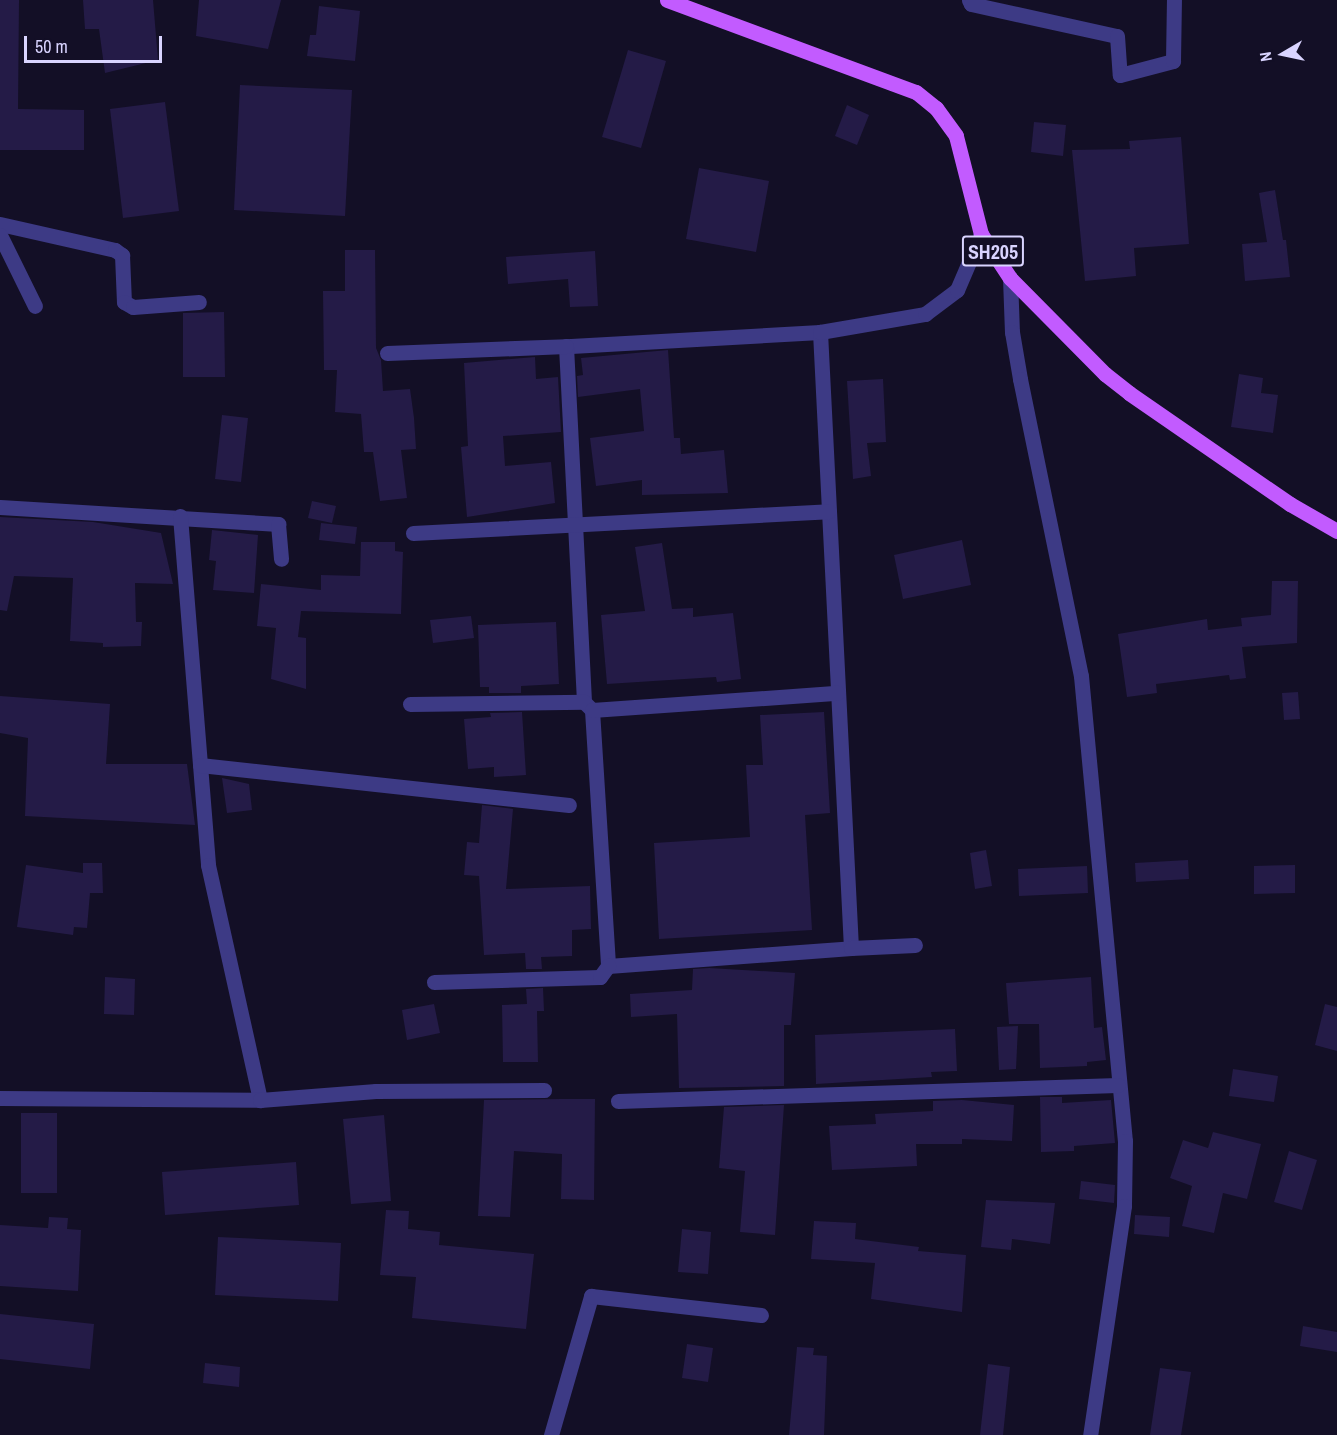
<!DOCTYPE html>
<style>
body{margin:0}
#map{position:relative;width:1337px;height:1435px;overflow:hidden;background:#130f26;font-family:"Archivo Narrow",sans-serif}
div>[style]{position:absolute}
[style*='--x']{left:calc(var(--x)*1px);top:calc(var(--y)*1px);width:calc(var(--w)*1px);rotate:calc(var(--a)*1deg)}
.building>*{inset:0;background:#241b47}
.minor>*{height:15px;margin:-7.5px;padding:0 7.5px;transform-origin:7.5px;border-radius:7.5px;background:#3d3a85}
.primary>*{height:15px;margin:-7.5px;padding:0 7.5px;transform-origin:7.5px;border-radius:7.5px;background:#c25bff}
span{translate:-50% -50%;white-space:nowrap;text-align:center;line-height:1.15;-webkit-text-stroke:5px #130f26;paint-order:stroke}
.shield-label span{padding:2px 4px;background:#130f26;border:2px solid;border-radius:4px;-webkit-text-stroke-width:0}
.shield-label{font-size:20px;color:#d9d4ff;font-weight:700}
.north{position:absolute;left:1253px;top:24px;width:60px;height:60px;-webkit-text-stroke:4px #130f26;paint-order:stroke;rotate:261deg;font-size:16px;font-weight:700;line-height:24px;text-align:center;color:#d9d4ff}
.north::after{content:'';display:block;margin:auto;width:21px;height:27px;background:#d9d4ff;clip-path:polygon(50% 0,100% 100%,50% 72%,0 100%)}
.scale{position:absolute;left:24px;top:36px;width:138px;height:27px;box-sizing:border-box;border:3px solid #d9d4ff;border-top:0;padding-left:8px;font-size:18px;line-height:21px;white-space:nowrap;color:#d9d4ff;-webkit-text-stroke:4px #130f26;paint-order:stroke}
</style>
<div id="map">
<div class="building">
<div style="clip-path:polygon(0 0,19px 0,18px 109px,84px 110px,84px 150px,0 150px)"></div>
<div style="clip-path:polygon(83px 0,153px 0,158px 60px,105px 73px,99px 29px,85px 29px)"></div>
<div style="clip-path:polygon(199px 0,281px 0,268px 49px,196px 36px)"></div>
<div style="clip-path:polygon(319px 6px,360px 11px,355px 61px,307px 56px,310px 35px,316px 35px)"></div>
<div style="clip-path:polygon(628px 50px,666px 61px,641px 148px,602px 137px)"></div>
<div style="clip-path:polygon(240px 85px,352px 90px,345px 216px,234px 210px)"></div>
<div style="clip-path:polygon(165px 102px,179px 211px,123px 218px,110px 109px)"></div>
<div style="clip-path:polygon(847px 105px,869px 115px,857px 145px,835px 136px)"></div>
<div style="clip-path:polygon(1034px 122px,1066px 125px,1063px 156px,1031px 152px)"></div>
<div style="clip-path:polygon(1181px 137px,1189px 244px,1134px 248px,1136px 276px,1085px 281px,1072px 150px,1130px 149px,1129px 141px)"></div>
<div style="clip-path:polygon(699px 168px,769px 181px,756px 252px,686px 239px)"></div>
<div style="clip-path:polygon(1275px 190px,1283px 240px,1286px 240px,1290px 277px,1245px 281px,1242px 244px,1267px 242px,1259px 193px)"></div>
<div style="clip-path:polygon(345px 250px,375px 250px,376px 348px,381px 360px,383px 391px,410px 389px,414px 418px,416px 449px,401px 450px,407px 498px,380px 501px,373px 452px,364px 452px,361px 414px,335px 412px,337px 370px,324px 370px,323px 291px,345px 291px)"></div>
<div style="clip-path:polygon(595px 251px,598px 306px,570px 307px,568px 279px,508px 284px,506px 257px)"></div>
<div style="clip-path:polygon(224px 312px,225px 377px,183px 377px,183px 313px)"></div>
<div style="clip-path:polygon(668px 350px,674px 438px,680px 438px,681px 454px,724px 450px,728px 493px,642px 495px,642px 480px,596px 486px,590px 438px,644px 431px,640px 389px,578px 397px,577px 376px,583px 375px,581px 358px)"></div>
<div style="clip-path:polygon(535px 357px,536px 379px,558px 377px,561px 432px,503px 436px,505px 466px,551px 462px,555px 503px,467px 517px,461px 447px,468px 446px,464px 363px)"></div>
<div style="clip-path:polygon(1239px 374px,1263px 378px,1261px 393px,1278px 395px,1273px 433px,1231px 427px)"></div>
<div style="clip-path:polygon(883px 379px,886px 442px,867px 443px,871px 476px,853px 479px,847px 381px)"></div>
<div style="clip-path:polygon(222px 415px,248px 418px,241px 482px,215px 479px)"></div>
<div style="clip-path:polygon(312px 501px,336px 506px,332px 523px,308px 518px)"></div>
<div style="clip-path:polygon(0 517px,93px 522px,161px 533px,173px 584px,135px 583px,136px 622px,142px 622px,141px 646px,103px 647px,103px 643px,70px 641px,73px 578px,14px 576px,7px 611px,0 610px)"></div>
<div style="clip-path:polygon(321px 523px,357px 527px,355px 544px,319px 540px)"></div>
<div style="clip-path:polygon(212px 530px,258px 535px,254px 593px,213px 590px,216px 561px,209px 560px)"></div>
<div style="clip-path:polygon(962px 540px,971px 585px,903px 599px,894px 555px)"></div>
<div style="clip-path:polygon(361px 542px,395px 542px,395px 551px,403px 552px,401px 614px,301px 611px,298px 637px,306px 638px,306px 689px,271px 679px,276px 628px,257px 626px,261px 584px,321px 590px,321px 575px,360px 576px)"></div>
<div style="clip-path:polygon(662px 543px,672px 609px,693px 608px,693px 617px,733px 613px,741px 679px,717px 682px,716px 677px,607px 684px,601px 615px,645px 611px,635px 547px)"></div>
<div style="clip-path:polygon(1272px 581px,1298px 581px,1297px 643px,1242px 647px,1246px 678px,1230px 680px,1229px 675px,1156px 684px,1157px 693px,1127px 697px,1118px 634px,1207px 619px,1208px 630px,1242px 626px,1241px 618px,1271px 615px)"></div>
<div style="clip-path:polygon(471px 616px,474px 638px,433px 643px,430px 620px)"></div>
<div style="clip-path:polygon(556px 622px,559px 684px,521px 686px,521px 693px,489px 693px,489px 687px,480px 687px,478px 625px)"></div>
<div style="clip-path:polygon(1298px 692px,1300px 719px,1284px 720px,1282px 693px)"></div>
<div style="clip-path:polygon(0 696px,110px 704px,106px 764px,187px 764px,195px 825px,25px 816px,28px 738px,0 733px)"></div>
<div style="clip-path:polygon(522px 712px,526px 775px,494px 777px,494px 767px,468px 769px,464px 719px,491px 717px,490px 713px)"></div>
<div style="clip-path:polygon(824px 712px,830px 813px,805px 815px,812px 930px,659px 939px,654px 843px,750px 837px,746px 765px,763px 765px,760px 715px)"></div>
<div style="clip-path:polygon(222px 778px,249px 784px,252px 810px,227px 813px)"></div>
<div style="clip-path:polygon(482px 805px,513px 809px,506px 889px,590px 886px,591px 929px,572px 930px,572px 956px,541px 957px,542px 969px,526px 969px,525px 953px,484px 955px,479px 876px,464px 875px,467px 842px,479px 843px)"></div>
<div style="clip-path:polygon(986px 850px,992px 886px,975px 889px,970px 853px)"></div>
<div style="clip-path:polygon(1188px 860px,1189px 879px,1136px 882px,1135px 863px)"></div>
<div style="clip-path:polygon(83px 863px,102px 863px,103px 893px,90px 893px,87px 928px,74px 927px,73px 935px,17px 927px,26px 865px,83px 873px)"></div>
<div style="clip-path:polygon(1295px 865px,1295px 893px,1254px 894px,1254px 866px)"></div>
<div style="clip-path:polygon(1087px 866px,1088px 893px,1019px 896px,1018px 869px)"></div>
<div style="clip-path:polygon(709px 968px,795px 973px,791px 1025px,784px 1025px,784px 1086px,679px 1088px,677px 1014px,631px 1017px,630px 994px,692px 990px,693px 969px)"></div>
<div style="clip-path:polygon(105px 977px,135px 979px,134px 1015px,104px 1014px)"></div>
<div style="clip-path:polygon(1091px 977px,1094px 1028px,1102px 1027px,1106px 1060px,1087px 1062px,1087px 1066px,1040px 1068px,1039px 1024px,1009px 1024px,1006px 983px)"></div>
<div style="clip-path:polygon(543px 988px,544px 1011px,537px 1011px,538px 1062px,503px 1062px,502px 1005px,527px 1004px,526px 989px)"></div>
<div style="clip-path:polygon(434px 1004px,440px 1033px,407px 1040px,402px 1010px)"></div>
<div style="clip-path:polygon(1325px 1004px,1337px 1007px,1337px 1051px,1315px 1045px)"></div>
<div style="clip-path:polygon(1018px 1026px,1016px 1069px,999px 1070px,997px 1027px)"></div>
<div style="clip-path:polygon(955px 1029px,957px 1071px,931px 1072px,932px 1077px,816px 1084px,815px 1035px)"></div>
<div style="clip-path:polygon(1233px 1069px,1278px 1076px,1274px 1102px,1229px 1096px)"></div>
<div style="clip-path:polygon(1040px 1097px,1062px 1097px,1062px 1103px,1111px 1100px,1115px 1143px,1074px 1146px,1074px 1151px,1041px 1152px)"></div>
<div style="clip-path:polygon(562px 1099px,595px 1099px,594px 1200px,561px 1199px,562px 1154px,514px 1151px,510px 1217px,478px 1216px,484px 1100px)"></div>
<div style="clip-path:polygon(962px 1100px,1014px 1105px,1012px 1141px,962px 1139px,962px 1144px,916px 1144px,917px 1166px,832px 1170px,829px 1126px,876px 1124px,875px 1114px,933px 1111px,933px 1101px)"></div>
<div style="clip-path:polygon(784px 1105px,775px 1235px,740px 1232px,745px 1171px,719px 1168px,724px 1107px)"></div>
<div style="clip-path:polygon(21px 1113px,57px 1113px,57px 1193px,21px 1193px)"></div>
<div style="clip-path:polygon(384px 1115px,391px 1201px,351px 1204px,343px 1119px)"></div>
<div style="clip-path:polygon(1213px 1132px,1261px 1144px,1247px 1199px,1223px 1193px,1214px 1233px,1182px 1226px,1192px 1186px,1170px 1178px,1183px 1140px,1208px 1148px)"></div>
<div style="clip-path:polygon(1289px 1151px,1317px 1160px,1302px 1210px,1274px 1202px)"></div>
<div style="clip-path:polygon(296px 1162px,299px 1205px,165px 1215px,162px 1172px)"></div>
<div style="clip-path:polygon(1081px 1181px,1115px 1185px,1114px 1203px,1079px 1199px)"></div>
<div style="clip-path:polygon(986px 1200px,1055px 1203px,1050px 1244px,1012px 1239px,1011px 1250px,981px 1247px)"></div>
<div style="clip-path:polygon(386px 1210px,409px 1211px,408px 1229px,440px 1232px,439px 1245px,534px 1254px,526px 1329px,412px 1318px,416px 1277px,380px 1275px)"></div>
<div style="clip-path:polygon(1135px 1215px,1170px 1217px,1169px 1237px,1134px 1234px)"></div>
<div style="clip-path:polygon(49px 1217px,68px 1218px,67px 1229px,81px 1230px,78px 1291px,0 1286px,0 1225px,48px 1228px)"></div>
<div style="clip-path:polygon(814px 1221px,856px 1223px,855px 1239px,919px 1247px,918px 1251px,966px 1255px,962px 1312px,871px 1299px,875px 1263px,811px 1259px)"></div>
<div style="clip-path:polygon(682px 1229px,711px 1232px,708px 1274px,678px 1272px)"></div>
<div style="clip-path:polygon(218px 1237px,341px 1243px,338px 1301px,215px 1295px)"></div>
<div style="clip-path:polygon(0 1314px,94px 1324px,90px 1369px,0 1359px)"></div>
<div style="clip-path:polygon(1303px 1326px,1337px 1332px,1337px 1352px,1300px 1346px)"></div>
<div style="clip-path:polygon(687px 1344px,713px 1348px,708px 1382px,682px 1378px)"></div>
<div style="clip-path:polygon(797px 1347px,814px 1348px,813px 1355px,827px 1356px,824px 1435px,789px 1435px)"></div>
<div style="clip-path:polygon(205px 1363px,240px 1367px,239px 1387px,203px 1383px)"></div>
<div style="clip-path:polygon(988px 1364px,1010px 1367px,1003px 1435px,980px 1435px)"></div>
<div style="clip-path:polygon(1160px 1368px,1191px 1372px,1181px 1435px,1150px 1435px)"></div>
</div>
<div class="minor">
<div style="--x:969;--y:0;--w:4;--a:63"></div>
<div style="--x:971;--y:4;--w:149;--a:12.4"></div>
<div style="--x:1117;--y:36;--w:39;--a:86"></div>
<div style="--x:1120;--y:75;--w:55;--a:-14.8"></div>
<div style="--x:1173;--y:61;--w:61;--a:-89.1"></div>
<div style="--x:0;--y:224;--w:118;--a:12.7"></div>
<div style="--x:115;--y:250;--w:9;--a:36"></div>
<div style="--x:122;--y:255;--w:47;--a:87.6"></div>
<div style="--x:124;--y:302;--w:10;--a:29"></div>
<div style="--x:133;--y:307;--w:66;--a:-4.3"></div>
<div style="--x:0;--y:235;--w:79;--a:63.8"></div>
<div style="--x:1010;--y:278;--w:54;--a:87.9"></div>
<div style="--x:1012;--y:332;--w:48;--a:80.3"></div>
<div style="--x:1020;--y:379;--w:303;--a:78.4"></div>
<div style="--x:1081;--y:676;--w:467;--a:84.6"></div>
<div style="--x:1125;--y:1141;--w:65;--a:90.9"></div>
<div style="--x:1124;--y:1206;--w:232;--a:98.4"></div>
<div style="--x:820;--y:332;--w:254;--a:176.8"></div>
<div style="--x:566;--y:346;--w:356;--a:87.1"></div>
<div style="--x:584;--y:702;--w:11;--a:45"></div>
<div style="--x:592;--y:710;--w:256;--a:86.4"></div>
<div style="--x:608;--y:966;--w:244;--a:-4.2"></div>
<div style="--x:851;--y:948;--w:617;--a:-92.88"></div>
<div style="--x:820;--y:332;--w:107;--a:-9.7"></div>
<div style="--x:925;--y:314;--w:40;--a:-37"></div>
<div style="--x:957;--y:290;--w:61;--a:-66.8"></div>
<div style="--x:387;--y:353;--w:179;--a:-2.2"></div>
<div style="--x:0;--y:507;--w:279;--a:3.5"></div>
<div style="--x:278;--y:524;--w:35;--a:85"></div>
<div style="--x:180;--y:516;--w:350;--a:85.4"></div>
<div style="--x:208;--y:865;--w:241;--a:77.5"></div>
<div style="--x:413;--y:533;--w:416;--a:-3"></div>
<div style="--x:410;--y:704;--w:174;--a:-0.7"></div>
<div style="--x:592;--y:710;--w:246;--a:-4"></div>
<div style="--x:200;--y:765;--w:371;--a:6.2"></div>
<div style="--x:851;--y:948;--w:64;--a:-2.7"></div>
<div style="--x:434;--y:982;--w:166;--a:-1.7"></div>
<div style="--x:600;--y:977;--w:14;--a:-54"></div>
<div style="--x:0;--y:1098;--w:260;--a:0.4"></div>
<div style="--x:260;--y:1100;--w:116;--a:-4.4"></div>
<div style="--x:376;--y:1091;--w:168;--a:-0.3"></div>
<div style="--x:618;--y:1101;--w:500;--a:-1.83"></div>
<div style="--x:551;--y:1435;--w:145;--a:-73.9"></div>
<div style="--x:591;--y:1296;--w:171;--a:6.4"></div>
</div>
<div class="primary">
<div style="--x:667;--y:0;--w:265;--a:20.3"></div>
<div style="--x:916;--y:92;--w:26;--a:39"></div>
<div style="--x:936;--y:108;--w:34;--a:54"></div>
<div style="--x:956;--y:136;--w:101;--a:75.7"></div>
<div style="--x:981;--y:234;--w:53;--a:56.6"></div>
<div style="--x:1010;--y:278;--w:135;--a:45.3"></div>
<div style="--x:1105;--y:374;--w:31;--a:38"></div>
<div style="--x:1129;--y:393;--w:196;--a:34.6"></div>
<div style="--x:1290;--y:504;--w:54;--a:29.9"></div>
</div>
<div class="shield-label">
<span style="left:993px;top:251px">SH205</span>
</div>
<div class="north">N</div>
<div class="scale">50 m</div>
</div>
